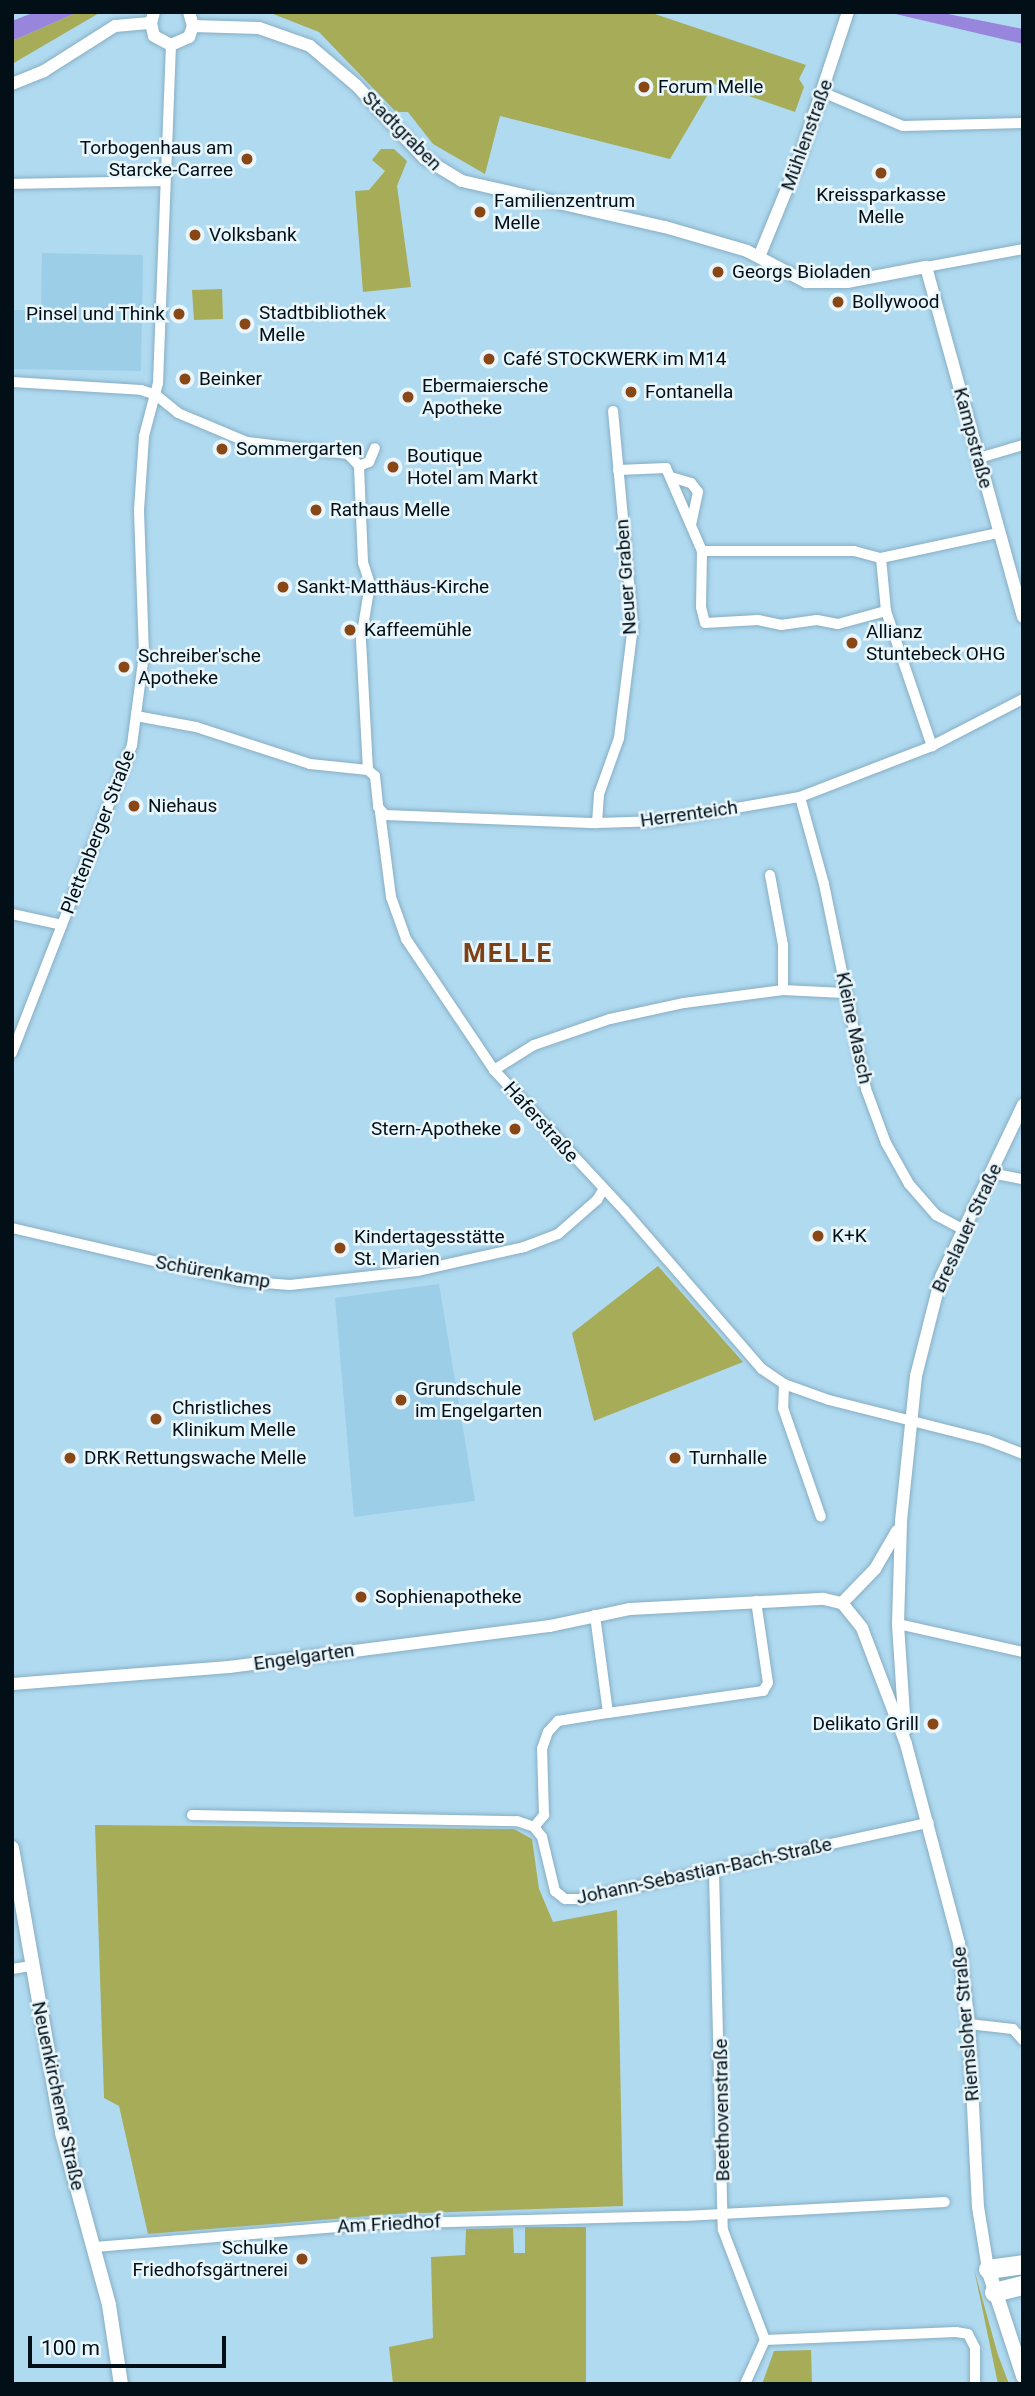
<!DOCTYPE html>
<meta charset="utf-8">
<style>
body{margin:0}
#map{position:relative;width:1035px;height:2396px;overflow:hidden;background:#b0daf0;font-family:Roboto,sans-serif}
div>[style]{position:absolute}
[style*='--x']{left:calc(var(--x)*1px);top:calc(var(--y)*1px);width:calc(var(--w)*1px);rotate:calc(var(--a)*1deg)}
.built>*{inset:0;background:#9dcee8}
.green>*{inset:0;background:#a7ac59}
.water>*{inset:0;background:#9786dc}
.roads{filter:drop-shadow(0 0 2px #86aec4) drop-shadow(0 0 2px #86aec4)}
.minor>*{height:10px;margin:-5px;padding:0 5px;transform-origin:5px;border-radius:5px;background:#fff}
.tertiary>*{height:12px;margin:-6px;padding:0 6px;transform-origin:6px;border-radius:6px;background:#fff}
.secondary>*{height:14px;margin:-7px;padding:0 7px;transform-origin:7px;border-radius:7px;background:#fff}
.motorway>*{height:19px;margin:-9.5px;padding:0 9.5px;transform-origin:9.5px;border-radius:9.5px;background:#fff}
.dots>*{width:19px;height:19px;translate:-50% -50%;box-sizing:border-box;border:4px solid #e9f6fc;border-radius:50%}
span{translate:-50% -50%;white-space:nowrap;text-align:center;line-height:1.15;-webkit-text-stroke:5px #e9f6fc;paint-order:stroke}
.poi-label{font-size:19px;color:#020f17}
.left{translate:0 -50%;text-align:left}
.right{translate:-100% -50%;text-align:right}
.street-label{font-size:19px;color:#020f17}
.district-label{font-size:26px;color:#7e4116;font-weight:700;letter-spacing:2px}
.frame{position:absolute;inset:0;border:14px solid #020f17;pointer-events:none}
.scale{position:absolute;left:28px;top:2336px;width:198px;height:32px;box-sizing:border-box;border:4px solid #020f17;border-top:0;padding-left:9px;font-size:21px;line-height:24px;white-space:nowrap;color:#020f17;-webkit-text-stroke:5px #e9f6fc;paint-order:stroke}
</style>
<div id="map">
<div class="built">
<div style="clip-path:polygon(42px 253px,143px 255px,141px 371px,12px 369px,12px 310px,41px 310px)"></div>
<div style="clip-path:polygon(439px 1284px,475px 1501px,354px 1517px,335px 1298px)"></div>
</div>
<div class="green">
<div style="clip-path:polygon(78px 12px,101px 12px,12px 64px,12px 41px)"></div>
<div style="clip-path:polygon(268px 12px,649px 12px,806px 65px,799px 79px,804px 87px,795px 112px,714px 84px,670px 159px,500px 116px,485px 174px,433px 144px,408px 112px,396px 112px,319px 32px)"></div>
<div style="clip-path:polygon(381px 149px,394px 149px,407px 161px,397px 186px,411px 287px,363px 292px,355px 191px,369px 190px,385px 171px,372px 160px)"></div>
<div style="clip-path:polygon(222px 289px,223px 319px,194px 320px,192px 290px)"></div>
<div style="clip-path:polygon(658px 1266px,743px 1362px,594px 1421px,572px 1333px)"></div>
<div style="clip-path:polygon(95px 1825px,514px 1829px,532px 1839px,539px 1889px,553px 1922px,617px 1910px,623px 2206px,394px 2214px,148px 2234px,119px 2106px,104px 2098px)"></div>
<div style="clip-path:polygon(525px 2227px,586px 2227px,586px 2384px,393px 2384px,389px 2347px,433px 2338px,431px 2257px,465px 2255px,466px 2229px,513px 2228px,514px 2253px,525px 2253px)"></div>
<div style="clip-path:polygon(974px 2269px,998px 2355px,1009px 2384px,998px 2384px)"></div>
<div style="clip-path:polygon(811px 2350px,812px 2384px,762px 2384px,774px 2351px)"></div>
</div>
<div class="water">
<div style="clip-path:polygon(35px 12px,78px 12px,12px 41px,12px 21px)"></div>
<div style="clip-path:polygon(887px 12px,938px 12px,1023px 29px,1023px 44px)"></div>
</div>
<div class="roads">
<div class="minor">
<div style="--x:822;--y:92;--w:88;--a:22.8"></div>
<div style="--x:903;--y:126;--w:120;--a:-1.4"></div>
<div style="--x:12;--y:184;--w:151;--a:-1.1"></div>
<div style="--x:926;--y:267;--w:99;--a:-10.5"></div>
<div style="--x:12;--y:382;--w:129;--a:3.5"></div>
<div style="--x:141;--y:390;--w:16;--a:18"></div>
<div style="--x:156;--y:395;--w:28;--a:39"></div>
<div style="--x:178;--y:413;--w:75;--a:22.8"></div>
<div style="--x:247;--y:442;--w:102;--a:6.8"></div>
<div style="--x:348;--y:454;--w:16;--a:47"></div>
<div style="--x:979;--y:458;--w:46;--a:-16.5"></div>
<div style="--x:618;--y:470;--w:48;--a:-2.4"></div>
<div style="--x:666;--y:468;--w:90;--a:66.6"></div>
<div style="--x:702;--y:551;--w:152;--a:0"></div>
<div style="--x:854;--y:551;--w:28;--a:15"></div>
<div style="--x:881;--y:558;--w:120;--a:-12.1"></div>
<div style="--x:671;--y:477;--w:21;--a:17"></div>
<div style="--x:691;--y:483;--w:11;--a:52"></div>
<div style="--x:698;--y:492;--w:33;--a:102"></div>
<div style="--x:702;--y:551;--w:56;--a:91"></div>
<div style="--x:701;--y:607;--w:16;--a:76"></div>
<div style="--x:705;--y:623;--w:53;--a:-3.2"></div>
<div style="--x:758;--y:620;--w:24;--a:12"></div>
<div style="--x:781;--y:625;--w:36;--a:-8"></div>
<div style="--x:817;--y:620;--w:21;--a:11"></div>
<div style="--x:838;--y:624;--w:50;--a:-15.2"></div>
<div style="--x:881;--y:558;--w:53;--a:84.6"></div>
<div style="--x:886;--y:611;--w:143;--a:71.2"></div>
<div style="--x:136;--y:716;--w:61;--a:10.4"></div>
<div style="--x:196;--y:727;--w:120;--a:18"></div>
<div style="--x:310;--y:764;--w:58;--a:5.9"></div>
<div style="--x:368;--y:770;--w:9;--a:41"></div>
<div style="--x:375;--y:776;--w:31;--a:84"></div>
<div style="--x:378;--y:807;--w:11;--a:49"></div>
<div style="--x:385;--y:815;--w:212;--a:2.2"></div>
<div style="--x:597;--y:823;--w:65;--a:-1.8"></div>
<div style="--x:662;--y:821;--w:140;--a:-9.9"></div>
<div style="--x:800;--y:797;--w:142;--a:-21.1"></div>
<div style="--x:932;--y:746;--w:102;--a:-27.3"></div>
<div style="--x:368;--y:770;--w:131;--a:-93.1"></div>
<div style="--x:361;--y:639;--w:56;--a:-80.7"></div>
<div style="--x:370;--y:584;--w:23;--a:-108"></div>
<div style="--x:363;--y:562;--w:96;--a:-92.4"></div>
<div style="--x:359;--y:466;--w:11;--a:-22"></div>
<div style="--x:369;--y:462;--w:15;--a:-67"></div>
<div style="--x:800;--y:797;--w:90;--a:74.6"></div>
<div style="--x:824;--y:884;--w:209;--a:78.4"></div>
<div style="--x:866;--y:1089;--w:58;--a:69.7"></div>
<div style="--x:886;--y:1143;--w:47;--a:60.7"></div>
<div style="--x:909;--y:1184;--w:41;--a:48.9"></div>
<div style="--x:936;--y:1215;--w:30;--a:28"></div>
<div style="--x:380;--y:812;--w:86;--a:82.6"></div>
<div style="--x:391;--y:897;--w:45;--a:70.3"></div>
<div style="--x:406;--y:939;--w:158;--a:56.1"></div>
<div style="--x:494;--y:1070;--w:192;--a:47.1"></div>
<div style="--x:625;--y:1211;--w:209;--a:49.1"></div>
<div style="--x:762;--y:1369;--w:27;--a:34"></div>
<div style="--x:784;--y:1384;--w:48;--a:19.6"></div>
<div style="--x:829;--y:1400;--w:163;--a:14.2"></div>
<div style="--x:987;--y:1440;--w:39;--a:21"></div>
<div style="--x:597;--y:823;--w:29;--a:-86"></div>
<div style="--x:599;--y:794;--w:59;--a:-70.3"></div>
<div style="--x:619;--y:738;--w:113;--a:-82.9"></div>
<div style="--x:633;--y:626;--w:216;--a:-95.3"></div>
<div style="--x:770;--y:875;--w:71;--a:79.5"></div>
<div style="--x:783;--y:945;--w:45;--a:90"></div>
<div style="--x:12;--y:914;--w:51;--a:12.4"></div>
<div style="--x:12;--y:1053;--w:331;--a:-68.7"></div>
<div style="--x:132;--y:745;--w:92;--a:-82.5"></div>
<div style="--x:144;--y:654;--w:144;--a:-92"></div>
<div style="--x:139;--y:510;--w:74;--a:-86.1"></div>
<div style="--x:144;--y:436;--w:55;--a:-75.2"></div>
<div style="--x:158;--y:383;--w:338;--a:-87.8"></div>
<div style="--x:494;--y:1070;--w:47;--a:-32"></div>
<div style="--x:534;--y:1045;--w:80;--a:-18.9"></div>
<div style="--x:610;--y:1019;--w:76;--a:-12.2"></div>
<div style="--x:684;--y:1003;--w:100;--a:-7.5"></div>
<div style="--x:783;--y:990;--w:61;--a:2.8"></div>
<div style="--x:991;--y:1173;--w:33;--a:11"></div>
<div style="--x:12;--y:1228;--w:233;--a:13.1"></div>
<div style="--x:239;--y:1281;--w:51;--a:4.5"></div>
<div style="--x:290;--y:1285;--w:128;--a:-6.3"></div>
<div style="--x:417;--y:1271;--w:110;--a:-12.6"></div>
<div style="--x:524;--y:1247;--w:36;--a:-21"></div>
<div style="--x:558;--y:1234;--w:52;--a:-41.1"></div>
<div style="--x:597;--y:1200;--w:12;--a:-59"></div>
<div style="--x:784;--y:1384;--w:24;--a:92"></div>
<div style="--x:783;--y:1408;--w:115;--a:70.8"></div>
<div style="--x:898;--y:1624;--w:128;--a:12.6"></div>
<div style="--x:608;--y:1713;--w:157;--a:-8.1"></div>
<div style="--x:763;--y:1691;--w:9;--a:-58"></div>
<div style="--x:768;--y:1683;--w:83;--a:-98.3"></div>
<div style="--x:192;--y:1815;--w:325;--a:1.1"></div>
<div style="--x:517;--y:1821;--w:18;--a:19"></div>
<div style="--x:534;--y:1827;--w:13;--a:51"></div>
<div style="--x:542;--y:1837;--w:56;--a:76.5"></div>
<div style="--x:555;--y:1891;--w:13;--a:39"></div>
<div style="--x:565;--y:1899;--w:14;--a:0"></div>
<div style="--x:579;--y:1899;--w:358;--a:-12.3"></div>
<div style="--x:534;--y:1827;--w:16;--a:-50"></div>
<div style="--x:544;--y:1815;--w:66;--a:-91.7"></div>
<div style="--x:542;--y:1749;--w:18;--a:-71"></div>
<div style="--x:548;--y:1732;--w:15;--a:-48"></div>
<div style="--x:558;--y:1721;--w:51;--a:-9.1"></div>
<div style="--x:608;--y:1713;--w:99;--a:-97.6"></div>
<div style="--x:714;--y:1872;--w:358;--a:88.6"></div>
<div style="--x:723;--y:2230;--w:118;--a:69.1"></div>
<div style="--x:12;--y:1969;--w:20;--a:-9"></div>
<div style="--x:969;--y:2024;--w:44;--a:6.5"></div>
<div style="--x:1013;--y:2029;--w:15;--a:48"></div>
<div style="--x:95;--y:2247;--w:280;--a:-4.7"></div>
<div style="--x:374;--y:2224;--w:311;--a:-1.5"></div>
<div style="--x:685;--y:2216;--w:260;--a:-3.1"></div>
<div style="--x:745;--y:2384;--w:48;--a:-65.6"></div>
<div style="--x:765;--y:2340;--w:191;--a:-2.4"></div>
<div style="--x:956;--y:2332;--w:12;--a:9"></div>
<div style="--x:968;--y:2334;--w:16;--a:63"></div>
<div style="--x:975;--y:2348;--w:36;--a:90"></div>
</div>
<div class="tertiary">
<div style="--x:154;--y:12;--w:11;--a:105"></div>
<div style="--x:151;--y:23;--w:13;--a:77"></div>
<div style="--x:154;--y:36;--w:19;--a:28"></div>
<div style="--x:171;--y:45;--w:20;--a:-24"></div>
<div style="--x:189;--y:37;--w:12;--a:-70"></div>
<div style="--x:193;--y:26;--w:15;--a:-106"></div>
<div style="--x:193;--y:26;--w:66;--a:1.7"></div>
<div style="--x:259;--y:28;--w:54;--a:19.4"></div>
<div style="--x:310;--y:46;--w:60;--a:40.3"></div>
<div style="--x:356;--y:85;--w:100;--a:47"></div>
<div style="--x:424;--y:158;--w:44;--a:31.2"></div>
<div style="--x:462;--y:181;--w:208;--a:12.8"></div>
<div style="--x:665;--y:227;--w:85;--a:16.3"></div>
<div style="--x:747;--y:251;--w:67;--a:27.7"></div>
<div style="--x:806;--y:282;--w:41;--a:0"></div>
<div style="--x:847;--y:282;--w:80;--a:-10.8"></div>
<div style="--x:926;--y:267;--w:363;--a:74.5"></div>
<div style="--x:12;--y:84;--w:35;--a:-22"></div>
<div style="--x:44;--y:71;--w:84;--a:-32.4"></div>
<div style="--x:115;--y:26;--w:36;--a:-5"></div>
<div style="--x:759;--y:257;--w:108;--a:-67.7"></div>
<div style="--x:800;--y:157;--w:153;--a:-71.7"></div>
<div style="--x:842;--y:1603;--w:32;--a:51"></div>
<div style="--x:862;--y:1628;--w:124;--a:69.2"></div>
<div style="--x:906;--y:1744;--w:206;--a:75.1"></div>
<div style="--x:959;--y:1943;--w:82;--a:83"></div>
<div style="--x:969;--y:2024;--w:183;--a:87.2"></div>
<div style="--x:978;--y:2207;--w:63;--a:80.8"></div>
<div style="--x:842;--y:1603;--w:47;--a:-45.9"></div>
<div style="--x:875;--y:1569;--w:44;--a:-59.9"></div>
<div style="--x:12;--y:1684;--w:218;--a:-4.5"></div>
<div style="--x:229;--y:1667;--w:324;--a:-7.3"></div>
<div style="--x:550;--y:1626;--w:82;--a:-12"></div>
<div style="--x:630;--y:1609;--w:194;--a:-3"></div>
<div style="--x:824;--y:1599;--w:18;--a:13"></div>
<div style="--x:905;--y:1730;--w:106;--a:-93.8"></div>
<div style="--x:898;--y:1624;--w:103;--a:-88.3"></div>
<div style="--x:901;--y:1521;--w:146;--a:-84.1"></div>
<div style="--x:916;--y:1376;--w:102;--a:-75.8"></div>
<div style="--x:941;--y:1277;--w:191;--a:-64.5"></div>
</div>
<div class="secondary">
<div style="--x:12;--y:1848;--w:289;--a:80"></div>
<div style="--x:62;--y:2133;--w:178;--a:74.7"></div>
<div style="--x:109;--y:2305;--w:80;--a:81.4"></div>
<div style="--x:988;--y:2269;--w:113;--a:71.9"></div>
</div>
<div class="motorway">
<div style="--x:988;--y:2269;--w:35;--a:-8"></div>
<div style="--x:994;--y:2292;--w:30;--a:-14"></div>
</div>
</div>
<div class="dots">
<div style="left:644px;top:87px;background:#894716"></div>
<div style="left:247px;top:159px;background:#894716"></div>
<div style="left:881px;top:173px;background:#894716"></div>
<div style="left:480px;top:212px;background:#894716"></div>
<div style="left:195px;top:235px;background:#894716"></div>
<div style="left:718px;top:272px;background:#894716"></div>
<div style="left:838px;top:302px;background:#894716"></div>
<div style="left:179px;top:314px;background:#894716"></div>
<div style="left:245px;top:324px;background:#894716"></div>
<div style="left:489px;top:359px;background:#894716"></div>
<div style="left:185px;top:379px;background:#894716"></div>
<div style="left:631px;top:392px;background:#894716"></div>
<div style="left:408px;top:397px;background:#894716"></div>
<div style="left:222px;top:449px;background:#894716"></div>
<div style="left:393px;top:467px;background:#894716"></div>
<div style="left:316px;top:510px;background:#894716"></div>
<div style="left:283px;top:587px;background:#894716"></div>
<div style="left:350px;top:630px;background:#894716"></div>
<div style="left:852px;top:643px;background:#894716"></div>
<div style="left:124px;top:667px;background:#894716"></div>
<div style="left:134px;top:806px;background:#894716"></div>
<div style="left:515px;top:1129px;background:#894716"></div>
<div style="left:818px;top:1236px;background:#894716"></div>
<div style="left:340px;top:1248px;background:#894716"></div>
<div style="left:401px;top:1400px;background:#894716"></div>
<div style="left:156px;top:1419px;background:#894716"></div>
<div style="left:70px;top:1458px;background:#894716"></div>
<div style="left:675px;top:1458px;background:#894716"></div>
<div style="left:361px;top:1597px;background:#894716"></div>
<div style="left:933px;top:1724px;background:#894716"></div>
<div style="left:302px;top:2259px;background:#894716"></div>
</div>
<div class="poi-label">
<span class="left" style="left:658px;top:87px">Forum Melle</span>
<span class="right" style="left:233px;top:159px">Torbogenhaus am<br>Starcke-Carree</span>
<span style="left:881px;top:206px">Kreissparkasse<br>Melle</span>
<span class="left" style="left:494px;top:212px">Familienzentrum<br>Melle</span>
<span class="left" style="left:209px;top:235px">Volksbank</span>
<span class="left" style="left:732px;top:272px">Georgs Bioladen</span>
<span class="left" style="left:852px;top:302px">Bollywood</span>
<span class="left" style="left:259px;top:324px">Stadtbibliothek<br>Melle</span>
<span class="right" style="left:165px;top:314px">Pinsel und Think</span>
<span class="left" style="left:503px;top:359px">Café STOCKWERK im M14</span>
<span class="left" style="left:199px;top:379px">Beinker</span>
<span class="left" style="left:422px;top:397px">Ebermaiersche<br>Apotheke</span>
<span class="left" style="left:645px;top:392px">Fontanella</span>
<span class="left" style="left:236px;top:449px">Sommergarten</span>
<span class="left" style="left:407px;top:467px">Boutique<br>Hotel am Markt</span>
<span class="left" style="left:330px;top:510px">Rathaus Melle</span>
<span class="left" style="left:297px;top:587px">Sankt-Matthäus-Kirche</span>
<span class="left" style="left:364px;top:630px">Kaffeemühle</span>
<span class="left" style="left:866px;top:643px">Allianz<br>Stuntebeck OHG</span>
<span class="left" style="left:138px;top:667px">Schreiber'sche<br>Apotheke</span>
<span class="left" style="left:148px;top:806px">Niehaus</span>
<span class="right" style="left:501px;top:1129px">Stern-Apotheke</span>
<span class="left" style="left:832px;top:1236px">K+K</span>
<span class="left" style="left:354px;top:1248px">Kindertagesstätte<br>St. Marien</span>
<span class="left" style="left:415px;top:1400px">Grundschule<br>im Engelgarten</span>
<span class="left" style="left:172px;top:1419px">Christliches<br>Klinikum Melle</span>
<span class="left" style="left:84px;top:1458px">DRK Rettungswache Melle</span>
<span class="left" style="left:689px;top:1458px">Turnhalle</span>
<span class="left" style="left:375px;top:1597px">Sophienapotheke</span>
<span class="right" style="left:919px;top:1724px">Delikato Grill</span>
<span class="right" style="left:288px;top:2259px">Schulke<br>Friedhofsgärtnerei</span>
</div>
<div class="street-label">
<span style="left:402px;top:131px;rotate:45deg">Stadtgraben</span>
<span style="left:807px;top:135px;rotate:-70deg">Mühlenstraße</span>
<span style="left:973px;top:438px;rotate:75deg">Kampstraße</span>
<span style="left:626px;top:577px;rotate:-94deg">Neuer Graben</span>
<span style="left:689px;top:814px;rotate:-8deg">Herrenteich</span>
<span style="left:98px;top:832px;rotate:-69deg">Plettenberger Straße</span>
<span style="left:854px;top:1028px;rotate:78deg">Kleine Masch</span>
<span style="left:541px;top:1122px;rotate:48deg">Haferstraße</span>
<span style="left:967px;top:1228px;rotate:-65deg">Breslauer Straße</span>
<span style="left:213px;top:1272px;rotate:10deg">Schürenkamp</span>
<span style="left:304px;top:1657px;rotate:-8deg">Engelgarten</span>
<span style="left:704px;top:1871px;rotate:-12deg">Johann-Sebastian-Bach-Straße</span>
<span style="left:966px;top:2024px;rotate:-95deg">Riemsloher Straße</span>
<span style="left:58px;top:2096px;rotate:78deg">Neuenkirchener Straße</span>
<span style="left:722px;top:2110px;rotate:-91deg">Beethovenstraße</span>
<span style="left:389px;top:2224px;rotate:-3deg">Am Friedhof</span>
</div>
<div class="district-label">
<span style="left:508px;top:954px">MELLE</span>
</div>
<div class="frame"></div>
<div class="scale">100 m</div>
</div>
